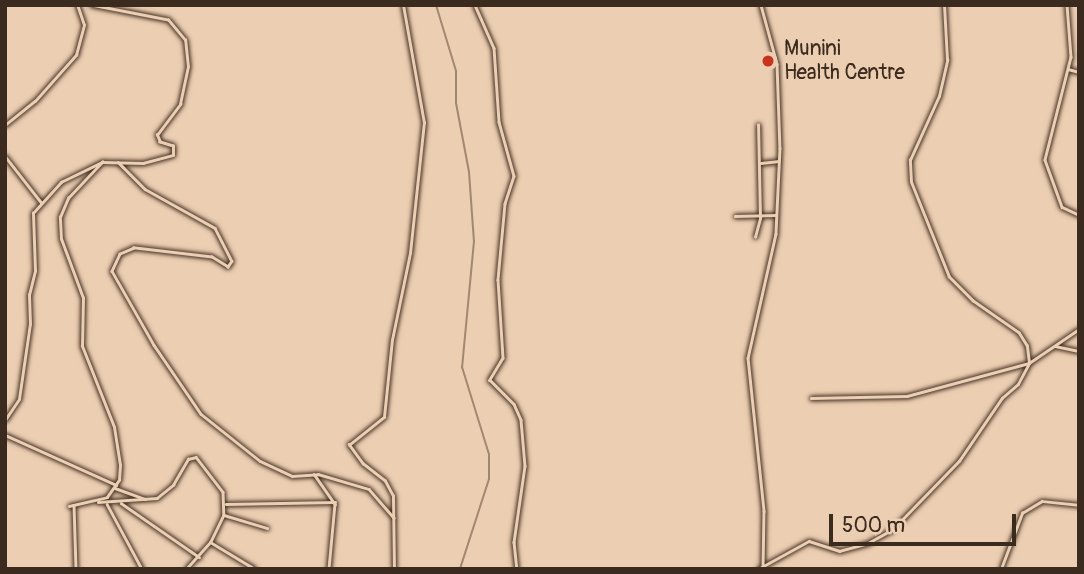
<!DOCTYPE html>
<style>
body{margin:0}
#map{position:relative;width:1084px;height:574px;overflow:hidden;background:#ecceb2;font-family:Pangolin,sans-serif}
div>[style]{position:absolute}
[style*='--x']{left:calc(var(--x)*1px);top:calc(var(--y)*1px);width:calc(var(--w)*1px);rotate:calc(var(--a)*1deg)}
.stream>*{height:2px;margin:-1px;padding:0 1px;transform-origin:1px;border-radius:1px;background:#a08873}
.roads{filter:drop-shadow(0 0 2px #3b2a1e) drop-shadow(0 0 2px #3b2a1e)}
.minor>*{height:2.5px;margin:-1.25px;padding:0 1.25px;transform-origin:1.25px;border-radius:1.25px;background:#ecceb2}
.dots>*{width:19px;height:19px;translate:-50% -50%;box-sizing:border-box;border:4px solid #ecceb2;border-radius:50%}
span{translate:-50% -50%;white-space:nowrap;text-align:center;line-height:1.15;-webkit-text-stroke:6px #ecceb2;paint-order:stroke}
.poi-label{font-size:21px;color:#3b2a1e}
.left{translate:0 -50%;text-align:left}
.frame{position:absolute;inset:0;border:7px solid #3b2a1e;pointer-events:none}
.scale{position:absolute;left:829px;top:514px;width:187px;height:32px;box-sizing:border-box;border:4px solid #3b2a1e;border-top:0;padding-left:9px;font-size:21px;line-height:24px;white-space:nowrap;color:#3b2a1e;-webkit-text-stroke:5px #ecceb2;paint-order:stroke}
</style>
<div id="map">
<div class="stream">
<div style="--x:436;--y:5;--w:69;--a:73.1"></div>
<div style="--x:456;--y:71;--w:32;--a:90"></div>
<div style="--x:456;--y:103;--w:70;--a:79.3"></div>
<div style="--x:469;--y:172;--w:69;--a:85.9"></div>
<div style="--x:474;--y:241;--w:127;--a:95.4"></div>
<div style="--x:462;--y:367;--w:91;--a:72.8"></div>
<div style="--x:489;--y:454;--w:25;--a:90"></div>
<div style="--x:489;--y:479;--w:95;--a:107.9"></div>
</div>
<div class="roads">
<div class="minor">
<div style="--x:475;--y:5;--w:47;--a:66.2"></div>
<div style="--x:494;--y:48;--w:74;--a:86.1"></div>
<div style="--x:499;--y:122;--w:56;--a:74.5"></div>
<div style="--x:514;--y:176;--w:29;--a:108"></div>
<div style="--x:505;--y:204;--w:76;--a:95.3"></div>
<div style="--x:498;--y:280;--w:78;--a:86.3"></div>
<div style="--x:503;--y:358;--w:26;--a:121"></div>
<div style="--x:490;--y:380;--w:34;--a:45"></div>
<div style="--x:514;--y:404;--w:17;--a:66"></div>
<div style="--x:521;--y:420;--w:46;--a:85"></div>
<div style="--x:525;--y:466;--w:77;--a:98.2"></div>
<div style="--x:514;--y:542;--w:27;--a:84"></div>
<div style="--x:761;--y:5;--w:61;--a:74.8"></div>
<div style="--x:777;--y:64;--w:84;--a:88"></div>
<div style="--x:780;--y:148;--w:86;--a:92.7"></div>
<div style="--x:776;--y:234;--w:127;--a:102.7"></div>
<div style="--x:748;--y:358;--w:154;--a:84"></div>
<div style="--x:764;--y:511;--w:55;--a:91"></div>
<div style="--x:1067;--y:5;--w:52;--a:85.6"></div>
<div style="--x:1071;--y:57;--w:106;--a:104.2"></div>
<div style="--x:1045;--y:160;--w:50;--a:70.1"></div>
<div style="--x:1062;--y:207;--w:19;--a:25"></div>
<div style="--x:1068;--y:69;--w:11;--a:15"></div>
<div style="--x:5;--y:125;--w:38;--a:-39"></div>
<div style="--x:35;--y:101;--w:62;--a:-48.3"></div>
<div style="--x:76;--y:55;--w:31;--a:-75"></div>
<div style="--x:84;--y:25;--w:21;--a:-109"></div>
<div style="--x:5;--y:156;--w:58;--a:52"></div>
<div style="--x:118;--y:162;--w:38;--a:45"></div>
<div style="--x:145;--y:189;--w:80;--a:29.1"></div>
<div style="--x:215;--y:228;--w:37;--a:63"></div>
<div style="--x:232;--y:261;--w:7;--a:124"></div>
<div style="--x:228;--y:267;--w:19;--a:-148"></div>
<div style="--x:212;--y:257;--w:79;--a:-173.4"></div>
<div style="--x:134;--y:248;--w:15;--a:157"></div>
<div style="--x:120;--y:254;--w:19;--a:115"></div>
<div style="--x:112;--y:271;--w:85;--a:60.4"></div>
<div style="--x:154;--y:345;--w:83;--a:55.7"></div>
<div style="--x:201;--y:414;--w:75;--a:38.5"></div>
<div style="--x:260;--y:461;--w:35;--a:25"></div>
<div style="--x:292;--y:476;--w:26;--a:-4"></div>
<div style="--x:318;--y:474;--w:53;--a:16.4"></div>
<div style="--x:369;--y:489;--w:38;--a:49"></div>
<div style="--x:761;--y:163;--w:18;--a:-6"></div>
<div style="--x:735;--y:216;--w:41;--a:-1.4"></div>
<div style="--x:755;--y:237;--w:20;--a:-75"></div>
<div style="--x:760;--y:218;--w:93;--a:-91.2"></div>
<div style="--x:1055;--y:346;--w:25;--a:12"></div>
<div style="--x:811;--y:398;--w:96;--a:-1.2"></div>
<div style="--x:907;--y:396;--w:126;--a:-15.1"></div>
<div style="--x:1029;--y:363;--w:60;--a:-34.2"></div>
<div style="--x:5;--y:420;--w:25;--a:-56"></div>
<div style="--x:19;--y:399;--w:76;--a:-81.7"></div>
<div style="--x:30;--y:324;--w:29;--a:-92"></div>
<div style="--x:29;--y:295;--w:25;--a:-76"></div>
<div style="--x:35;--y:271;--w:58;--a:-92"></div>
<div style="--x:33;--y:213;--w:42;--a:-47.9"></div>
<div style="--x:61;--y:182;--w:46;--a:-26"></div>
<div style="--x:5;--y:435;--w:122;--a:24.2"></div>
<div style="--x:314;--y:474;--w:37;--a:55"></div>
<div style="--x:335;--y:504;--w:65;--a:95.3"></div>
<div style="--x:115;--y:488;--w:32;--a:20"></div>
<div style="--x:98;--y:502;--w:59;--a:-3.9"></div>
<div style="--x:157;--y:498;--w:21;--a:-39"></div>
<div style="--x:173;--y:485;--w:30;--a:-60"></div>
<div style="--x:188;--y:459;--w:8;--a:-14"></div>
<div style="--x:196;--y:457;--w:44;--a:52.4"></div>
<div style="--x:223;--y:492;--w:23;--a:88"></div>
<div style="--x:224;--y:515;--w:30;--a:116"></div>
<div style="--x:211;--y:542;--w:36;--a:132"></div>
<div style="--x:121;--y:503;--w:95;--a:34.7"></div>
<div style="--x:107;--y:504;--w:74;--a:61.7"></div>
<div style="--x:226;--y:504;--w:109;--a:-1.1"></div>
<div style="--x:74;--y:505;--w:64;--a:88.2"></div>
<div style="--x:69;--y:506;--w:39;--a:-13"></div>
<div style="--x:107;--y:497;--w:21;--a:-55"></div>
<div style="--x:119;--y:480;--w:15;--a:-86"></div>
<div style="--x:120;--y:465;--w:38;--a:-99"></div>
<div style="--x:114;--y:427;--w:87;--a:-111.6"></div>
<div style="--x:82;--y:346;--w:48;--a:-88.8"></div>
<div style="--x:83;--y:298;--w:63;--a:-110.4"></div>
<div style="--x:61;--y:239;--w:22;--a:-93"></div>
<div style="--x:60;--y:217;--w:21;--a:-67"></div>
<div style="--x:68;--y:198;--w:50;--a:-46.6"></div>
<div style="--x:102;--y:162;--w:41;--a:1.4"></div>
<div style="--x:143;--y:163;--w:31;--a:-15"></div>
<div style="--x:173;--y:155;--w:9;--a:-90"></div>
<div style="--x:173;--y:146;--w:14;--a:-163"></div>
<div style="--x:160;--y:142;--w:8;--a:-113"></div>
<div style="--x:157;--y:135;--w:39;--a:-53"></div>
<div style="--x:180;--y:104;--w:38;--a:-78"></div>
<div style="--x:188;--y:67;--w:27;--a:-96"></div>
<div style="--x:185;--y:40;--w:26;--a:-130"></div>
<div style="--x:168;--y:20;--w:78;--a:-169"></div>
<div style="--x:224;--y:515;--w:45;--a:16.8"></div>
<div style="--x:212;--y:543;--w:50;--a:31.2"></div>
<div style="--x:394;--y:569;--w:73;--a:-90.8"></div>
<div style="--x:393;--y:496;--w:17;--a:-118"></div>
<div style="--x:385;--y:481;--w:28;--a:-142"></div>
<div style="--x:363;--y:464;--w:24;--a:-126"></div>
<div style="--x:349;--y:445;--w:45;--a:-38.7"></div>
<div style="--x:384;--y:417;--w:77;--a:-84.1"></div>
<div style="--x:392;--y:340;--w:89;--a:-78.3"></div>
<div style="--x:410;--y:253;--w:131;--a:-83.9"></div>
<div style="--x:424;--y:123;--w:120;--a:-100.1"></div>
<div style="--x:758;--y:569;--w:58;--a:-28.8"></div>
<div style="--x:809;--y:541;--w:32;--a:18"></div>
<div style="--x:839;--y:551;--w:30;--a:-15"></div>
<div style="--x:868;--y:543;--w:29;--a:-29"></div>
<div style="--x:893;--y:529;--w:95;--a:-45.9"></div>
<div style="--x:959;--y:461;--w:76;--a:-55.7"></div>
<div style="--x:1002;--y:398;--w:21;--a:-41"></div>
<div style="--x:1018;--y:384;--w:24;--a:-62"></div>
<div style="--x:1029;--y:363;--w:17;--a:-97"></div>
<div style="--x:1027;--y:346;--w:15;--a:-122"></div>
<div style="--x:1019;--y:333;--w:56;--a:-145.2"></div>
<div style="--x:973;--y:301;--w:34;--a:-135"></div>
<div style="--x:949;--y:277;--w:102;--a:-111.8"></div>
<div style="--x:911;--y:182;--w:22;--a:-93"></div>
<div style="--x:910;--y:160;--w:70;--a:-65.6"></div>
<div style="--x:939;--y:96;--w:37;--a:-77"></div>
<div style="--x:947;--y:60;--w:55;--a:-93.1"></div>
<div style="--x:1001;--y:569;--w:60;--a:-69.4"></div>
<div style="--x:1022;--y:513;--w:23;--a:-31"></div>
<div style="--x:1042;--y:501;--w:37;--a:6"></div>
</div>
</div>
<div class="dots">
<div style="left:768px;top:61px;background:#c8321e"></div>
</div>
<div class="poi-label">
<span class="left" style="left:784px;top:61px">Munini<br>Health Centre</span>
</div>
<div class="frame"></div>
<div class="scale">500 m</div>
</div>
